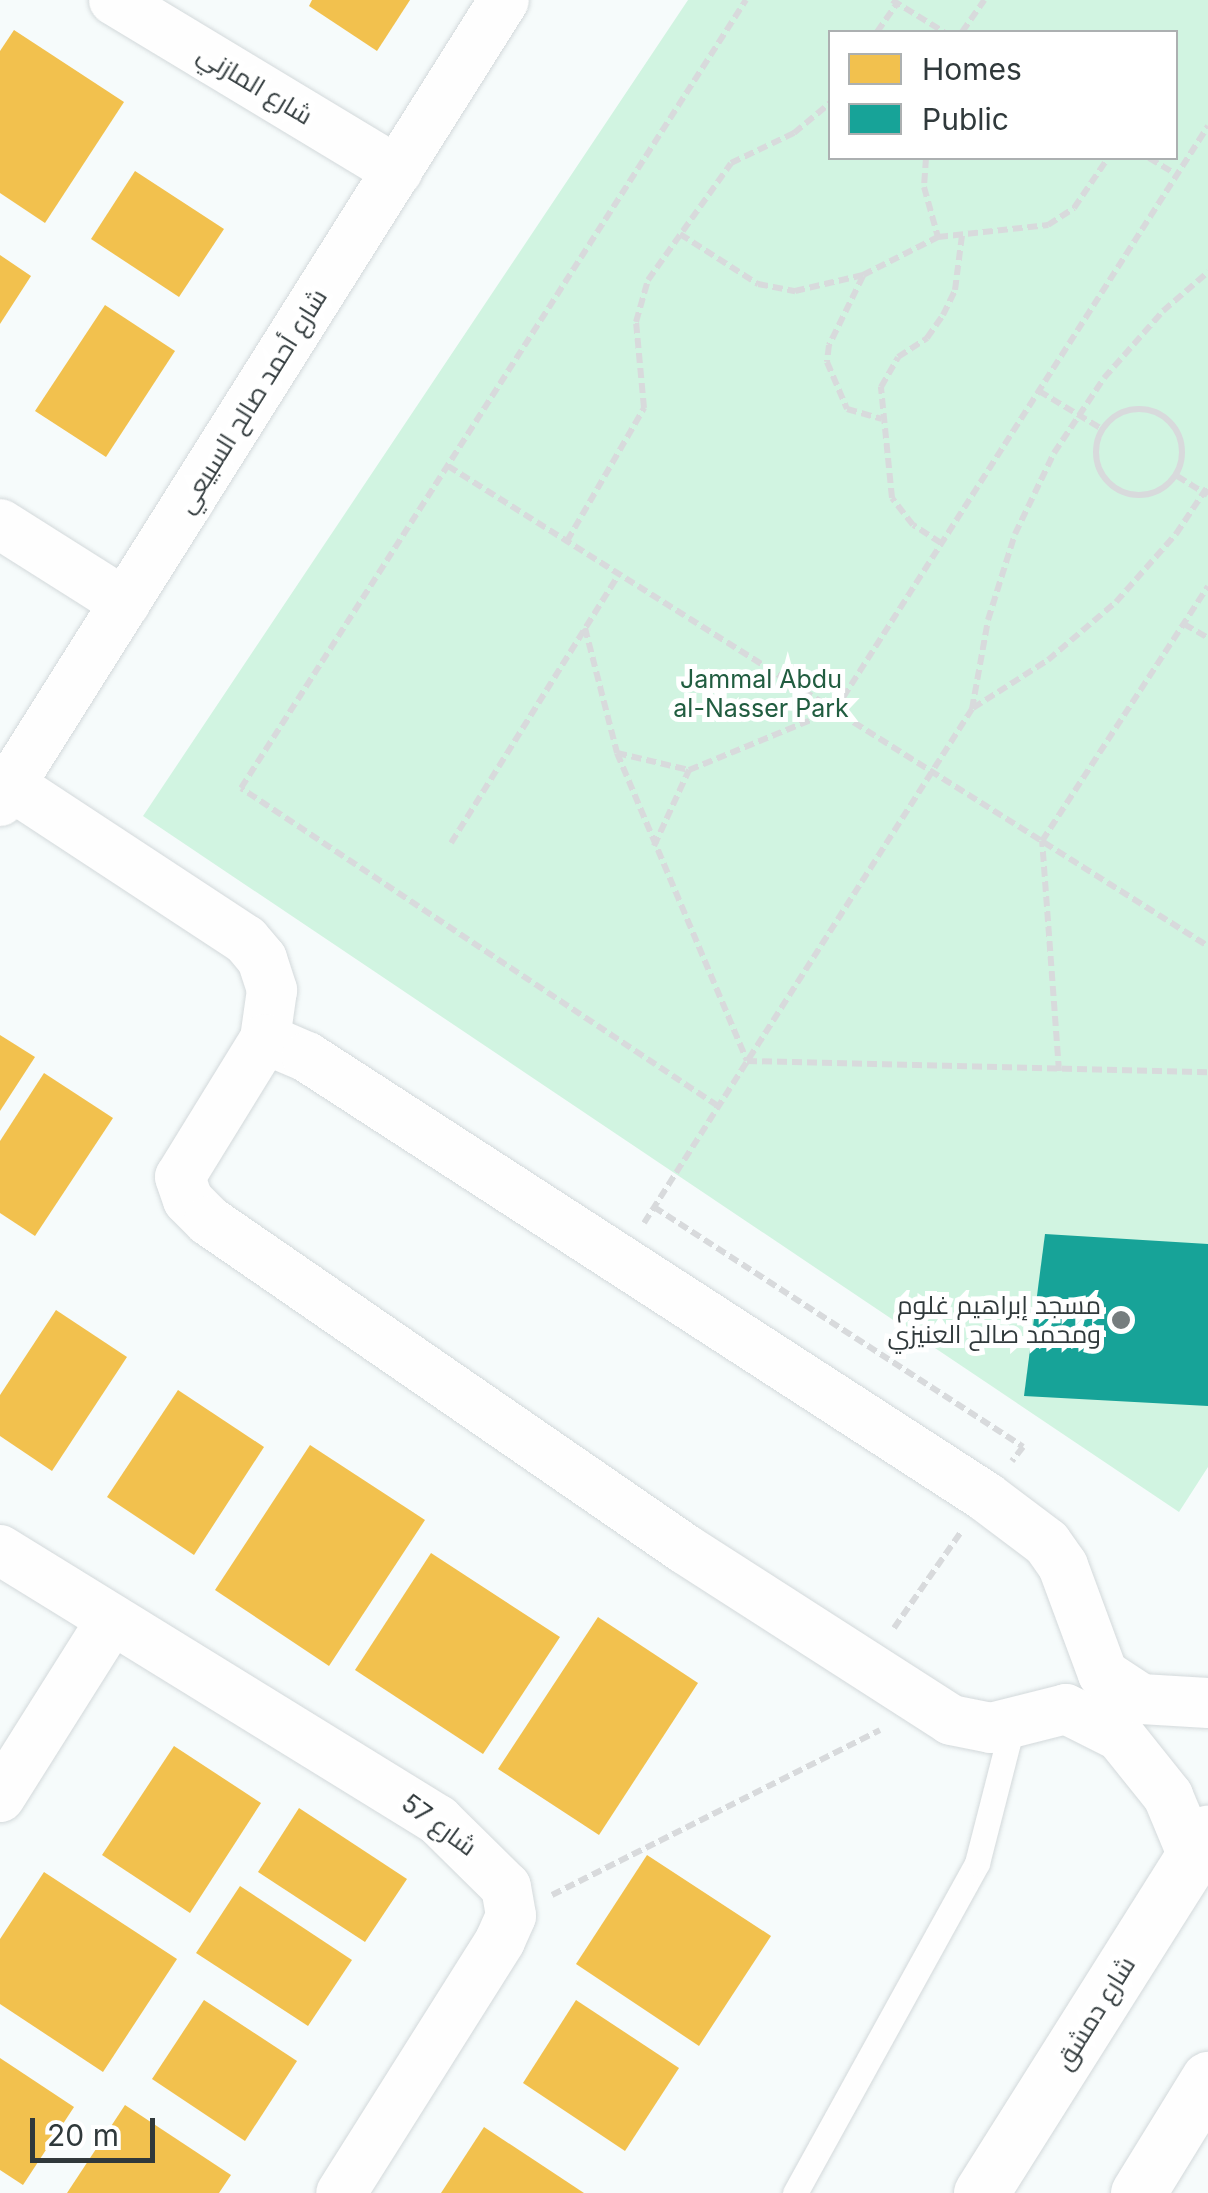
<!DOCTYPE html>
<meta charset="utf-8">
<style>
body{margin:0}
#map{position:relative;width:1208px;height:2193px;overflow:hidden;background:#f6fbfb;font-family:Inter,Cairo,sans-serif}
div>[style]{position:absolute}
[style*='--x']{left:calc(var(--x)*1px);top:calc(var(--y)*1px);width:calc(var(--w)*1px);rotate:calc(var(--a)*1deg)}
.green>*{inset:0;background:#d1f4e1}
.homes>*{inset:0;background:#f2c14e}
.public>*{inset:0;background:#17a398}
.path>*{height:6px;margin-top:-3px;transform-origin:0;background:repeating-linear-gradient(90deg,#d8dadc 0 10px,transparent 0 15px)}
.path>.ring{margin:-3px;padding:0;box-sizing:content-box;background:none;border:6px solid #d8dadc;border-radius:50%}
.roads{filter:drop-shadow(0 0 2px #d3d9db) drop-shadow(0 0 2px #d3d9db)}
.lane>*{height:25px;margin:-12.5px;padding:0 12.5px;transform-origin:12.5px;border-radius:12.5px;background:#fefefe}
.street>*{height:50px;margin:-25px;padding:0 25px;transform-origin:25px;border-radius:25px;background:#fefefe}
.primary>*{height:55px;margin:-27.5px;padding:0 27.5px;transform-origin:27.5px;border-radius:27.5px;background:#fefefe}
.dots>*{width:28px;height:28px;translate:-50% -50%;box-sizing:border-box;border:5px solid #fff;border-radius:50%}
span{translate:-50% -50%;white-space:nowrap;text-align:center;line-height:1.15;-webkit-text-stroke:10px #fff;paint-order:stroke}
.street-label{font-size:25px;color:#30393b}
.park-label{font-size:25px;color:#215d40}
.poi-label{font-size:25px;color:#30393b}
.right{translate:-100% -50%;text-align:right}
.legend{position:absolute;left:828px;top:30px;width:350px;height:130px;box-sizing:border-box;background:#fff;border:2px solid #acb0b1;margin:0;padding:12px 18px;list-style:none;font-size:30px;color:#30393b}
.legend li{display:flex;align-items:center;gap:20px;height:50px}
.legend b{width:50px;border:2px solid #acb0b1}
.scale{position:absolute;left:30px;top:2118px;width:125px;height:45px;box-sizing:border-box;border:5px solid #30393b;border-top:0;padding-left:12px;font-size:30px;line-height:35px;white-space:nowrap;color:#30393b;-webkit-text-stroke:8px #fff;paint-order:stroke}
</style>
<div id="map">
<div class="green">
<div style="clip-path:polygon(evenodd,688px 0,1208px 0,1208px 1467px,1179px 1512px,143px 816px,688px 0,830px 32px,1176px 32px,1176px 158px,830px 158px,830px 32px)"></div>
</div>
<div class="homes">
<div style="clip-path:polygon(312px 0,410px 0,377px 51px,309px 6px)"></div>
<div style="clip-path:polygon(14px 30px,124px 102px,45px 223px,0 193px,0 51px)"></div>
<div style="clip-path:polygon(135px 171px,224px 229px,179px 297px,91px 239px)"></div>
<div style="clip-path:polygon(0 255px,31px 276px,0 324px)"></div>
<div style="clip-path:polygon(105px 305px,175px 351px,106px 457px,35px 411px)"></div>
<div style="clip-path:polygon(0 1035px,35px 1057px,0 1111px)"></div>
<div style="clip-path:polygon(44px 1073px,113px 1118px,35px 1236px,0 1213px,0 1141px)"></div>
<div style="clip-path:polygon(56px 1310px,127px 1357px,52px 1471px,0 1436px,0 1395px)"></div>
<div style="clip-path:polygon(178px 1390px,264px 1447px,194px 1555px,107px 1497px)"></div>
<div style="clip-path:polygon(310px 1445px,425px 1520px,329px 1666px,215px 1590px)"></div>
<div style="clip-path:polygon(431px 1553px,560px 1637px,483px 1754px,355px 1670px)"></div>
<div style="clip-path:polygon(598px 1617px,698px 1683px,599px 1835px,498px 1769px)"></div>
<div style="clip-path:polygon(174px 1746px,261px 1803px,190px 1913px,102px 1855px)"></div>
<div style="clip-path:polygon(299px 1808px,407px 1879px,365px 1942px,258px 1872px)"></div>
<div style="clip-path:polygon(647px 1855px,771px 1936px,699px 2046px,576px 1964px)"></div>
<div style="clip-path:polygon(44px 1872px,177px 1959px,103px 2072px,0 2004px,0 1939px)"></div>
<div style="clip-path:polygon(240px 1886px,352px 1960px,308px 2026px,196px 1953px)"></div>
<div style="clip-path:polygon(204px 2000px,297px 2061px,245px 2141px,152px 2079px)"></div>
<div style="clip-path:polygon(576px 2000px,679px 2068px,625px 2151px,523px 2083px)"></div>
<div style="clip-path:polygon(0 2058px,74px 2107px,23px 2185px,0 2170px)"></div>
<div style="clip-path:polygon(125px 2105px,231px 2175px,219px 2193px,67px 2193px)"></div>
<div style="clip-path:polygon(484px 2127px,584px 2193px,441px 2193px)"></div>
</div>
<div class="public">
<div style="clip-path:polygon(1045px 1234px,1208px 1244px,1208px 1406px,1024px 1396px)"></div>
</div>
<div class="path">
<div style="--x:892;--y:0;--w:61;--a:31.6"></div>
<div style="--x:877;--y:32;--w:35;--a:-55"></div>
<div style="--x:962;--y:32;--w:39;--a:-55"></div>
<div style="--x:926;--y:158;--w:29;--a:94"></div>
<div style="--x:924;--y:187;--w:52;--a:74.4"></div>
<div style="--x:1149;--y:158;--w:33;--a:31"></div>
<div style="--x:680;--y:234;--w:93;--a:32.7"></div>
<div style="--x:758;--y:284;--w:38;--a:11"></div>
<div style="--x:795;--y:291;--w:70;--a:-13.2"></div>
<div style="--x:863;--y:275;--w:84;--a:-26.9"></div>
<div style="--x:938;--y:237;--w:111;--a:-6.2"></div>
<div style="--x:1048;--y:225;--w:31;--a:-33"></div>
<div style="--x:1074;--y:208;--w:60;--a:-55.8"></div>
<div style="--x:863;--y:276;--w:77;--a:116.2"></div>
<div style="--x:829;--y:345;--w:17;--a:97"></div>
<div style="--x:827;--y:362;--w:51;--a:66.9"></div>
<div style="--x:847;--y:409;--w:36;--a:16"></div>
<div style="--x:1039;--y:391;--w:74;--a:31.1"></div>
<div class="ring" style="left:1096px;top:409px;width:80px;height:80px"></div>
<div style="--x:448;--y:466;--w:899;--a:32.28"></div>
<div style="--x:1177;--y:476;--w:36;--a:32"></div>
<div style="--x:567;--y:541;--w:154;--a:-59.9"></div>
<div style="--x:644;--y:408;--w:86;--a:-95.3"></div>
<div style="--x:636;--y:322;--w:44;--a:-74.1"></div>
<div style="--x:648;--y:280;--w:143;--a:-54.6"></div>
<div style="--x:731;--y:163;--w:70;--a:-25.5"></div>
<div style="--x:794;--y:133;--w:47;--a:-39.8"></div>
<div style="--x:941;--y:543;--w:33;--a:-147"></div>
<div style="--x:913;--y:525;--w:34;--a:-128"></div>
<div style="--x:892;--y:498;--w:112;--a:-95.7"></div>
<div style="--x:881;--y:387;--w:34;--a:-60"></div>
<div style="--x:898;--y:357;--w:35;--a:-33"></div>
<div style="--x:927;--y:338;--w:28;--a:-55"></div>
<div style="--x:943;--y:315;--w:28;--a:-64"></div>
<div style="--x:955;--y:290;--w:55;--a:-82.7"></div>
<div style="--x:1184;--y:624;--w:28;--a:30"></div>
<div style="--x:585;--y:628;--w:129;--a:75.6"></div>
<div style="--x:617;--y:753;--w:334;--a:67.1"></div>
<div style="--x:747;--y:1061;--w:461;--a:1.4"></div>
<div style="--x:973;--y:708;--w:89;--a:-32.6"></div>
<div style="--x:1048;--y:660;--w:89;--a:-40.5"></div>
<div style="--x:1116;--y:602;--w:91;--a:-48.6"></div>
<div style="--x:1176;--y:534;--w:58;--a:-56.3"></div>
<div style="--x:617;--y:753;--w:74;--a:13.3"></div>
<div style="--x:689;--y:770;--w:158;--a:-22.3"></div>
<div style="--x:835;--y:710;--w:693;--a:-57.43"></div>
<div style="--x:451;--y:843;--w:317;--a:-58"></div>
<div style="--x:654;--y:846;--w:84;--a:-65.3"></div>
<div style="--x:1059;--y:1071;--w:231;--a:-94.2"></div>
<div style="--x:1042;--y:841;--w:304;--a:-56.9"></div>
<div style="--x:718;--y:1106;--w:573;--a:-146.31"></div>
<div style="--x:241;--y:788;--w:936;--a:-57.35"></div>
<div style="--x:654;--y:1207;--w:440;--a:33"></div>
<div style="--x:1023;--y:1447;--w:18;--a:128"></div>
<div style="--x:644;--y:1223;--w:610;--a:-57.46"></div>
<div style="--x:972;--y:709;--w:90;--a:-79.8"></div>
<div style="--x:988;--y:620;--w:90;--a:-72.6"></div>
<div style="--x:1015;--y:534;--w:90;--a:-64.3"></div>
<div style="--x:1054;--y:453;--w:90;--a:-56.3"></div>
<div style="--x:1104;--y:378;--w:89;--a:-48.6"></div>
<div style="--x:1163;--y:311;--w:60;--a:-40.9"></div>
<div style="--x:894;--y:1628;--w:117;--a:-55.1"></div>
<div style="--x:552;--y:1895;--w:367;--a:-26.7"></div>
</div>
<div class="roads">
<div class="lane">
<div style="--x:795;--y:2193;--w:377;--a:-61.1"></div>
<div style="--x:977;--y:1863;--w:145;--a:-75.6"></div>
</div>
<div class="street">
<div style="--x:114;--y:0;--w:331;--a:31.1"></div>
<div style="--x:0;--y:524;--w:148;--a:32.3"></div>
<div style="--x:10;--y:785;--w:282;--a:33.3"></div>
<div style="--x:246;--y:940;--w:25;--a:50"></div>
<div style="--x:262;--y:959;--w:33;--a:72"></div>
<div style="--x:272;--y:990;--w:49;--a:98.1"></div>
<div style="--x:265;--y:1039;--w:162;--a:121.6"></div>
<div style="--x:180;--y:1177;--w:24;--a:71"></div>
<div style="--x:188;--y:1200;--w:30;--a:45"></div>
<div style="--x:209;--y:1221;--w:578;--a:34.57"></div>
<div style="--x:685;--y:1549;--w:316;--a:32.7"></div>
<div style="--x:951;--y:1720;--w:41;--a:11.3"></div>
<div style="--x:991;--y:1728;--w:77;--a:-14.2"></div>
<div style="--x:1066;--y:1709;--w:60;--a:26.6"></div>
<div style="--x:1120;--y:1736;--w:77;--a:51.3"></div>
<div style="--x:1168;--y:1796;--w:65;--a:67.4"></div>
<div style="--x:0;--y:801;--w:946;--a:-57.82"></div>
<div style="--x:265;--y:1039;--w:46;--a:23.2"></div>
<div style="--x:307;--y:1057;--w:809;--a:32.94"></div>
<div style="--x:986;--y:1497;--w:76;--a:37"></div>
<div style="--x:1047;--y:1543;--w:28;--a:55"></div>
<div style="--x:1063;--y:1566;--w:115;--a:69.7"></div>
<div style="--x:1103;--y:1674;--w:45;--a:33.3"></div>
<div style="--x:1141;--y:1699;--w:67;--a:3.4"></div>
<div style="--x:0;--y:1550;--w:515;--a:31.65"></div>
<div style="--x:438;--y:1820;--w:95;--a:44.6"></div>
<div style="--x:506;--y:1887;--w:29;--a:80"></div>
<div style="--x:511;--y:1916;--w:27;--a:114"></div>
<div style="--x:500;--y:1941;--w:298;--a:122.2"></div>
<div style="--x:0;--y:1797;--w:210;--a:-57.8"></div>
</div>
<div class="primary">
<div style="--x:981;--y:2193;--w:426;--a:-57.8"></div>
<div style="--x:1138;--y:2193;--w:134;--a:-58.4"></div>
</div>
</div>
<div class="dots">
<div style="left:1121px;top:1320px;background:#757d7e"></div>
</div>
<div class="street-label">
<span style="left:255px;top:85px;rotate:31deg">شارع المازني</span>
<span style="left:252px;top:401px;rotate:-58deg">شارع أحمد صالح السبيعي</span>
<span style="left:439px;top:1825px;rotate:36deg">شارع 57</span>
<span style="left:1095px;top:2013px;rotate:-58deg">شارع دمشق</span>
</div>
<div class="park-label">
<span style="left:761px;top:694px">Jammal Abdu<br>al-Nasser Park</span>
</div>
<div class="poi-label">
<span class="right" style="left:1101px;top:1320px">مسجد إبراهيم غلوم<br>ومحمد صالح العنيزي</span>
</div>
<ul class="legend">
<li><b style="height:28px;background:#f2c14e"></b>Homes</li>
<li><b style="height:28px;background:#17a398"></b>Public</li>
</ul>
<div class="scale">20 m</div>
</div>
